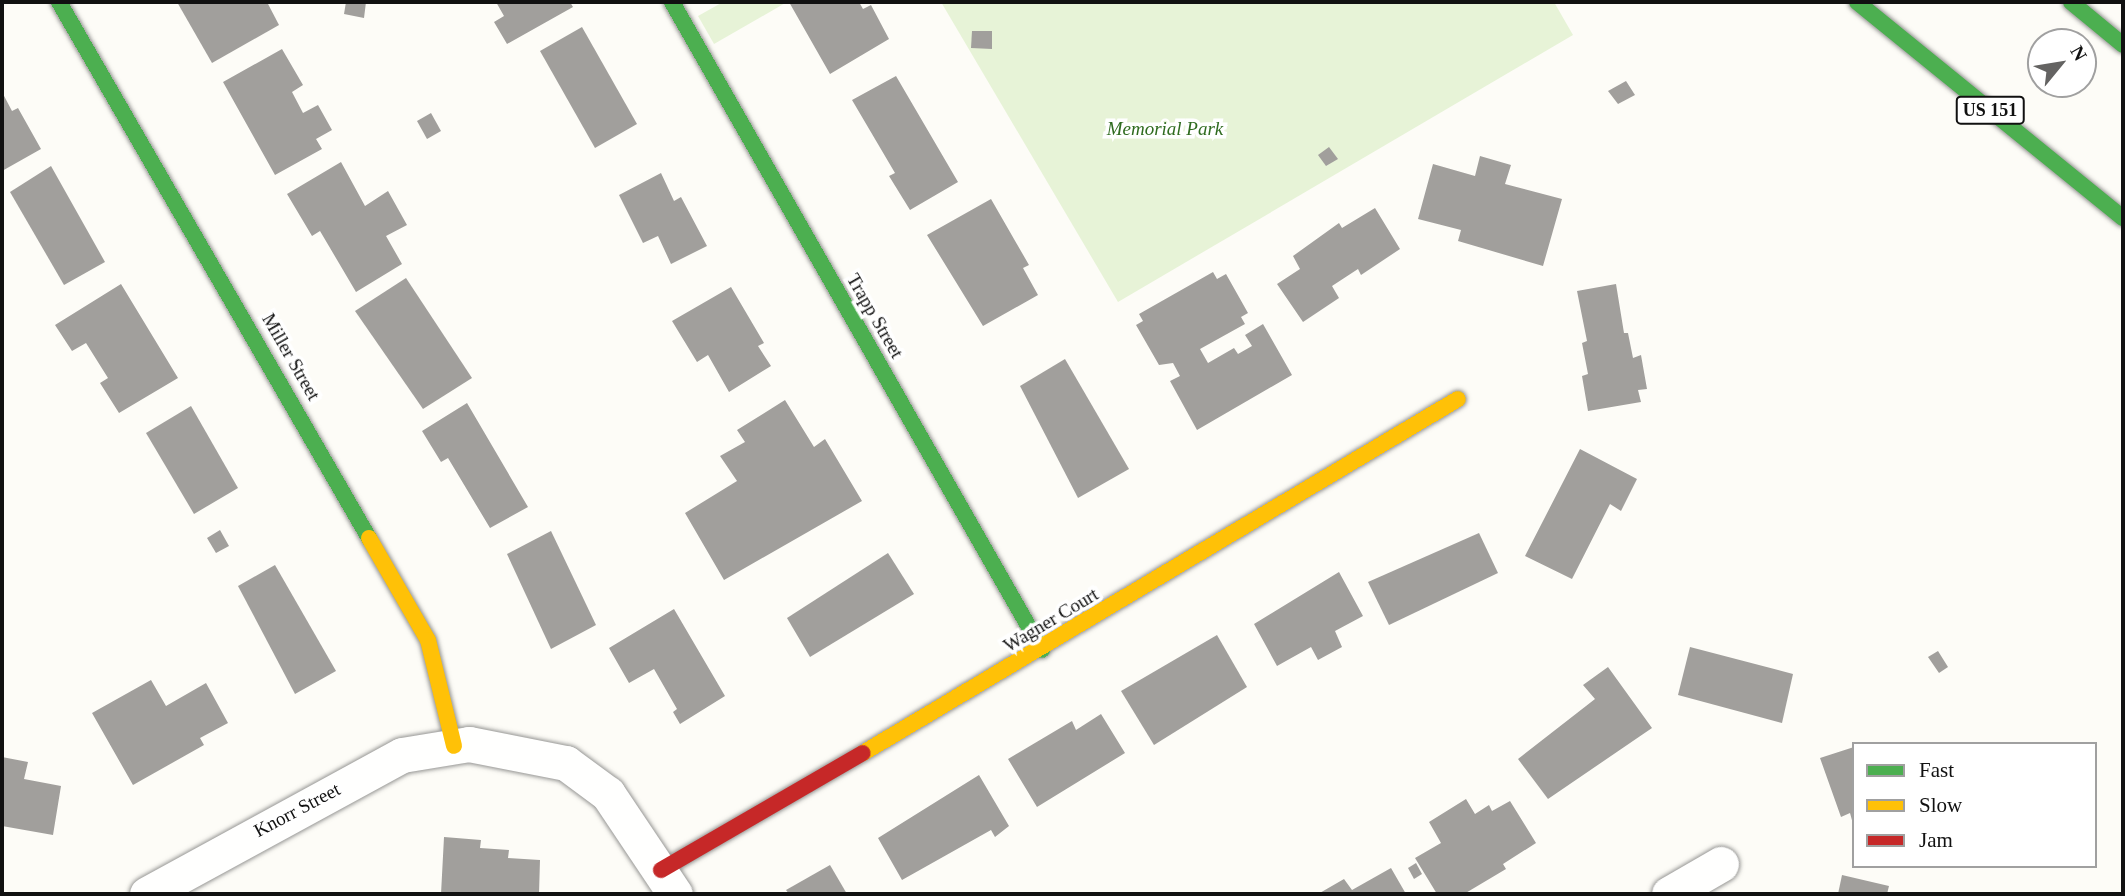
<!DOCTYPE html>
<style>
body{margin:0}
#map{position:relative;width:2125px;height:896px;overflow:hidden;background:#fdfcf7;font-family:Georgia,serif}
div>[style]{position:absolute}
[style*='--x']{left:calc(var(--x)*1px);top:calc(var(--y)*1px);width:calc(var(--w)*1px);rotate:calc(var(--a)*1deg)}
.green>*{inset:0;background:#e7f3d7}
.building>*{inset:0;background:#a19f9c}
.roads{filter:drop-shadow(0 0 2px #979795) drop-shadow(0 0 2px #979795)}
.street>*{height:35px;margin:-17.5px;padding:0 17.5px;transform-origin:17.5px;border-radius:17.5px;background:#fffffe}
.fast>*{height:16px;margin:-8px;padding:0 8px;transform-origin:8px;border-radius:8px;background:#4caf50}
.slow>*{height:16px;margin:-8px;padding:0 8px;transform-origin:8px;border-radius:8px;background:#ffc107}
.jam>*{height:16px;margin:-8px;padding:0 8px;transform-origin:8px;border-radius:8px;background:#c62828}
span{translate:-50% -50%;white-space:nowrap;text-align:center;line-height:1.15;-webkit-text-stroke:7px #fff;paint-order:stroke}
.shield-label span{padding:2px 5px;background:#fff;border:2px solid;border-radius:5px;-webkit-text-stroke-width:0}
.shield-label{font-size:18px;color:#111;font-weight:700}
.park-label{font-size:19px;color:#2f6b1f;font-style:italic}
.street-label{font-size:19px;color:#111}
.frame{position:absolute;inset:0;border:4px solid #111;pointer-events:none}
.legend{position:absolute;left:1852px;top:742px;width:245px;height:126px;box-sizing:border-box;background:#fff;border:2px solid #a0a0a0;margin:0;padding:9px 12px;list-style:none;font-size:21px;color:#111}
.legend li{display:flex;align-items:center;gap:14px;height:35px}
.legend b{width:35px;border:2px solid #a0a0a0}
.north{position:absolute;left:2027px;top:28px;width:70px;height:70px;box-sizing:border-box;background:#fff;border:2px solid #a0a0a0;border-radius:50%;rotate:60deg;font-size:19px;font-weight:700;line-height:28px;text-align:center;color:#111}
.north::after{content:'';display:block;margin:auto;width:24px;height:32px;background:#646362;clip-path:polygon(50% 0,100% 100%,50% 72%,0 100%)}
</style>
<div id="map">
<div class="green">
<div style="clip-path:polygon(723px 2px,787px 2px,714px 44px,698px 16px)"></div>
<div style="clip-path:polygon(941px 2px,1554px 2px,1573px 35px,1118px 302px)"></div>
</div>
<div class="building">
<div style="clip-path:polygon(177px 2px,267px 2px,279px 25px,212px 63px)"></div>
<div style="clip-path:polygon(346px 2px,366px 2px,364px 18px,344px 14px)"></div>
<div style="clip-path:polygon(496px 2px,570px 2px,573px 7px,507px 44px,494px 22px,504px 16px)"></div>
<div style="clip-path:polygon(789px 2px,859px 2px,863px 9px,871px 5px,889px 39px,830px 74px)"></div>
<div style="clip-path:polygon(582px 27px,637px 124px,595px 148px,540px 51px)"></div>
<div style="clip-path:polygon(972px 31px,992px 31px,992px 49px,971px 48px)"></div>
<div style="clip-path:polygon(282px 49px,303px 85px,292px 92px,303px 113px,318px 105px,332px 130px,316px 139px,322px 149px,275px 175px,223px 82px)"></div>
<div style="clip-path:polygon(896px 76px,958px 182px,910px 210px,889px 176px,895px 173px,852px 100px)"></div>
<div style="clip-path:polygon(1626px 81px,1635px 95px,1618px 104px,1608px 91px)"></div>
<div style="clip-path:polygon(2px 92px,12px 111px,18px 108px,41px 149px,2px 171px)"></div>
<div style="clip-path:polygon(431px 113px,441px 131px,427px 139px,417px 121px)"></div>
<div style="clip-path:polygon(1329px 147px,1338px 159px,1326px 166px,1318px 155px)"></div>
<div style="clip-path:polygon(1480px 156px,1511px 165px,1505px 184px,1562px 199px,1543px 266px,1458px 241px,1461px 230px,1418px 219px,1433px 164px,1475px 176px)"></div>
<div style="clip-path:polygon(341px 162px,365px 206px,388px 191px,407px 225px,386px 236px,402px 264px,356px 292px,320px 231px,312px 236px,287px 194px)"></div>
<div style="clip-path:polygon(51px 166px,105px 262px,64px 285px,10px 192px)"></div>
<div style="clip-path:polygon(661px 173px,674px 201px,681px 197px,707px 246px,671px 264px,658px 236px,643px 243px,619px 195px)"></div>
<div style="clip-path:polygon(991px 199px,1029px 265px,1023px 268px,1038px 295px,983px 326px,927px 235px)"></div>
<div style="clip-path:polygon(1375px 208px,1400px 249px,1361px 275px,1358px 269px,1332px 286px,1339px 298px,1303px 322px,1277px 284px,1300px 269px,1293px 256px,1339px 223px,1342px 228px)"></div>
<div style="clip-path:polygon(1213px 272px,1217px 279px,1226px 274px,1248px 313px,1241px 317px,1245px 324px,1200px 349px,1208px 363px,1234px 348px,1238px 354px,1252px 346px,1245px 335px,1263px 324px,1292px 375px,1197px 430px,1170px 381px,1180px 376px,1173px 363px,1159px 365px,1136px 325px,1143px 321px,1139px 314px)"></div>
<div style="clip-path:polygon(406px 278px,472px 378px,423px 409px,355px 311px)"></div>
<div style="clip-path:polygon(121px 284px,178px 378px,119px 413px,100px 383px,108px 378px,86px 343px,72px 351px,55px 325px)"></div>
<div style="clip-path:polygon(1616px 284px,1624px 333px,1628px 333px,1633px 358px,1641px 355px,1647px 389px,1638px 390px,1641px 402px,1588px 411px,1582px 376px,1588px 374px,1582px 343px,1587px 341px,1577px 291px)"></div>
<div style="clip-path:polygon(731px 287px,764px 343px,758px 346px,771px 366px,729px 392px,708px 355px,697px 362px,672px 321px)"></div>
<div style="clip-path:polygon(1065px 359px,1129px 469px,1078px 498px,1020px 386px)"></div>
<div style="clip-path:polygon(785px 400px,814px 447px,825px 439px,862px 501px,724px 580px,685px 513px,737px 481px,720px 456px,745px 442px,737px 430px)"></div>
<div style="clip-path:polygon(467px 403px,528px 507px,490px 528px,448px 458px,441px 462px,422px 431px)"></div>
<div style="clip-path:polygon(191px 406px,238px 488px,194px 514px,146px 433px)"></div>
<div style="clip-path:polygon(1580px 449px,1637px 479px,1621px 511px,1610px 504px,1572px 579px,1525px 556px)"></div>
<div style="clip-path:polygon(220px 530px,229px 546px,216px 553px,207px 538px)"></div>
<div style="clip-path:polygon(551px 531px,596px 625px,551px 649px,507px 554px)"></div>
<div style="clip-path:polygon(1479px 533px,1498px 573px,1389px 625px,1368px 582px)"></div>
<div style="clip-path:polygon(888px 553px,914px 594px,810px 657px,787px 618px)"></div>
<div style="clip-path:polygon(275px 565px,336px 671px,295px 694px,238px 586px)"></div>
<div style="clip-path:polygon(1339px 572px,1363px 616px,1335px 631px,1342px 647px,1318px 660px,1311px 647px,1277px 666px,1254px 624px)"></div>
<div style="clip-path:polygon(674px 609px,725px 696px,680px 724px,673px 712px,677px 709px,654px 669px,629px 683px,609px 648px)"></div>
<div style="clip-path:polygon(1217px 635px,1247px 687px,1154px 745px,1121px 691px)"></div>
<div style="clip-path:polygon(1690px 647px,1793px 674px,1782px 723px,1678px 695px)"></div>
<div style="clip-path:polygon(1938px 651px,1948px 667px,1939px 673px,1928px 657px)"></div>
<div style="clip-path:polygon(1608px 667px,1652px 728px,1548px 799px,1518px 759px,1595px 699px,1583px 685px)"></div>
<div style="clip-path:polygon(151px 680px,166px 706px,206px 683px,228px 723px,200px 738px,204px 745px,133px 785px,92px 713px)"></div>
<div style="clip-path:polygon(1101px 714px,1125px 753px,1037px 807px,1008px 759px,1072px 721px,1076px 730px)"></div>
<div style="clip-path:polygon(1854px 747px,1854px 824px,1853px 824px,1850px 813px,1841px 817px,1820px 758px)"></div>
<div style="clip-path:polygon(2px 757px,28px 762px,24px 779px,61px 786px,53px 835px,2px 826px)"></div>
<div style="clip-path:polygon(979px 775px,1009px 826px,995px 837px,991px 830px,902px 880px,878px 838px)"></div>
<div style="clip-path:polygon(1466px 799px,1475px 814px,1489px 805px,1492px 811px,1510px 801px,1536px 843px,1503px 864px,1506px 869px,1464px 894px,1437px 894px,1415px 858px,1441px 843px,1429px 822px)"></div>
<div style="clip-path:polygon(444px 837px,481px 840px,480px 848px,509px 850px,508px 858px,540px 860px,539px 894px,441px 894px)"></div>
<div style="clip-path:polygon(1416px 863px,1422px 874px,1414px 879px,1408px 868px)"></div>
<div style="clip-path:polygon(830px 865px,847px 894px,789px 894px,786px 890px)"></div>
<div style="clip-path:polygon(1391px 868px,1406px 894px,1318px 894px,1344px 879px,1352px 890px)"></div>
<div style="clip-path:polygon(1842px 875px,1889px 886px,1887px 894px,1838px 894px)"></div>
</div>
<div class="roads">
<div class="street">
<div style="--x:147;--y:894;--w:290;--a:-28.6"></div>
<div style="--x:402;--y:755;--w:68;--a:-9.3"></div>
<div style="--x:469;--y:744;--w:99;--a:11.1"></div>
<div style="--x:566;--y:763;--w:52;--a:36.4"></div>
<div style="--x:608;--y:794;--w:120;--a:56.2"></div>
<div style="--x:1669;--y:894;--w:60;--a:-30"></div>
</div>
<div class="fast">
<div style="--x:59;--y:2;--w:619;--a:59.96"></div>
<div style="--x:672;--y:2;--w:746;--a:60.27"></div>
<div style="--x:1857;--y:2;--w:343;--a:39.1"></div>
<div style="--x:2071;--y:2;--w:67;--a:39.6"></div>
</div>
<div class="slow">
<div style="--x:369;--y:538;--w:118;--a:60"></div>
<div style="--x:428;--y:640;--w:109;--a:76.2"></div>
<div style="--x:863;--y:753;--w:692;--a:-30.75"></div>
</div>
<div class="jam">
<div style="--x:661;--y:870;--w:233;--a:-30.1"></div>
</div>
</div>
<div class="shield-label">
<span style="left:1990px;top:110px">US 151</span>
</div>
<div class="park-label">
<span style="left:1165px;top:129px">Memorial Park</span>
</div>
<div class="street-label">
<span style="left:875px;top:316px;rotate:60deg">Trapp Street</span>
<span style="left:291px;top:357px;rotate:60deg">Miller Street</span>
<span style="left:1051px;top:620px;rotate:-31deg">Wagner Court</span>
<span style="left:297px;top:810px;rotate:-28deg">Knorr Street</span>
</div>
<div class="frame"></div>
<ul class="legend">
<li><b style="height:9px;background:#4caf50"></b>Fast</li>
<li><b style="height:9px;background:#ffc107"></b>Slow</li>
<li><b style="height:9px;background:#c62828"></b>Jam</li>
</ul>
<div class="north">N</div>
</div>
